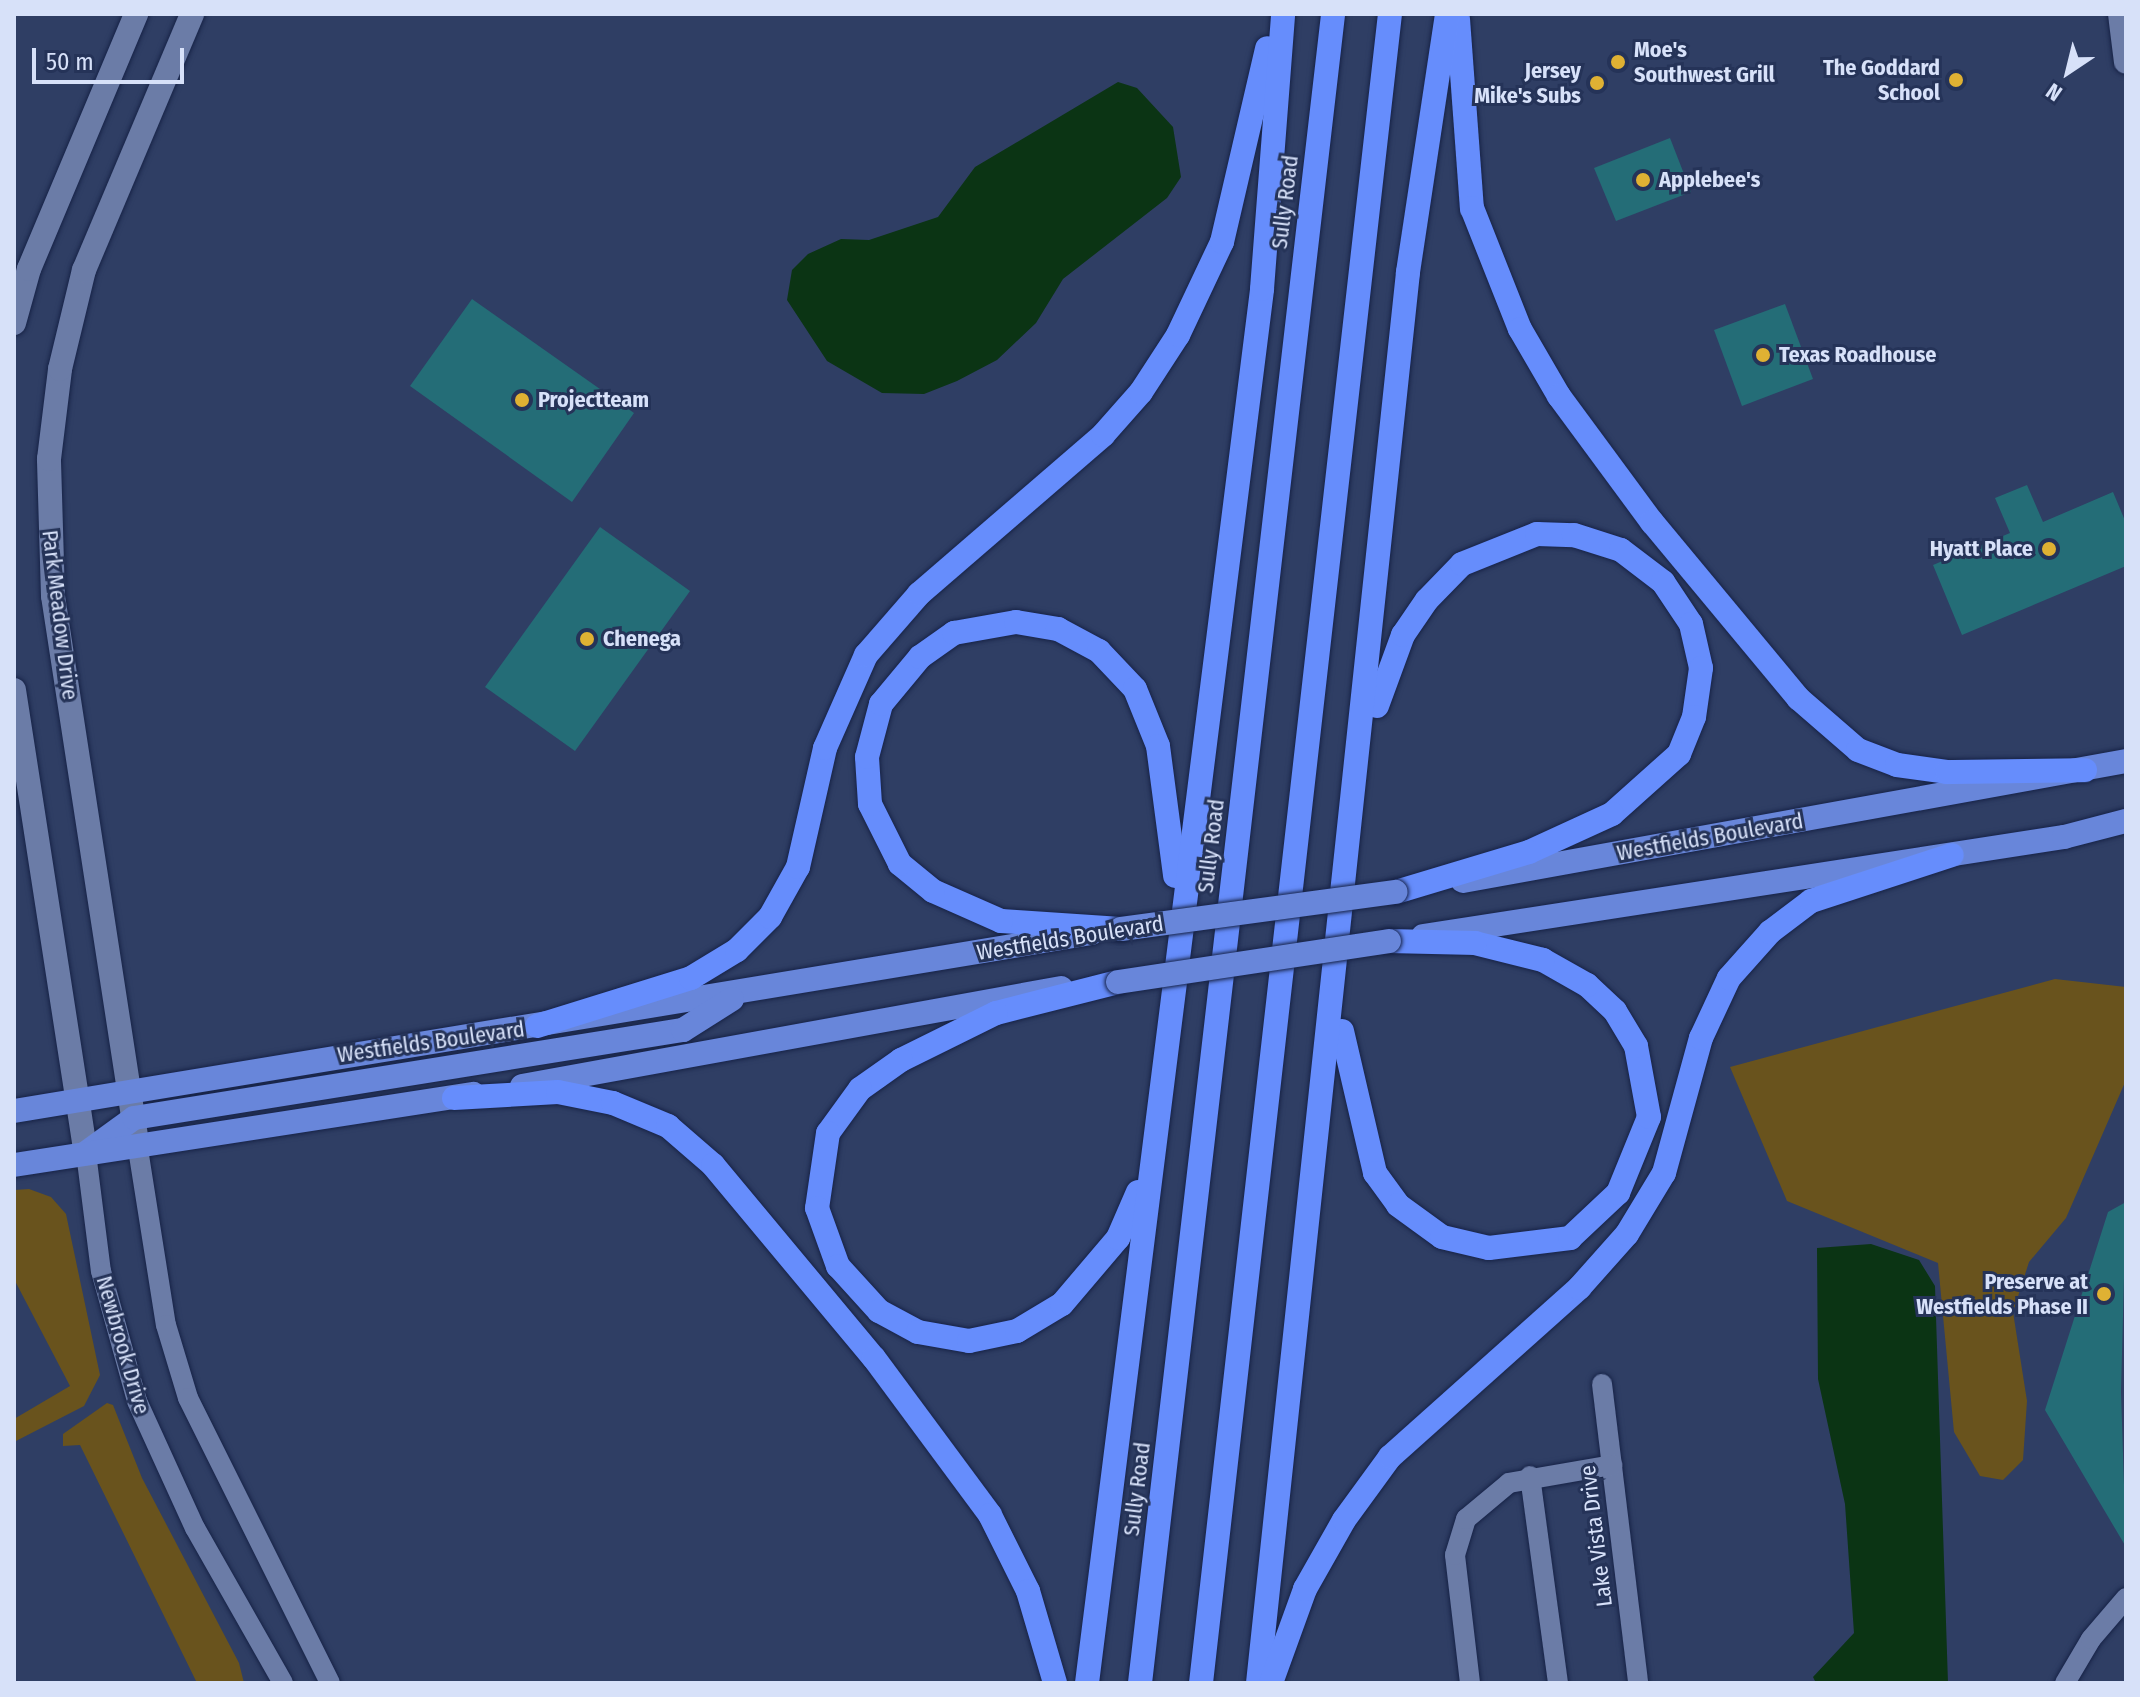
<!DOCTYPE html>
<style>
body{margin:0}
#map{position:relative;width:2140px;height:1697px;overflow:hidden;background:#2f3e64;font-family:"Fira Sans Condensed",sans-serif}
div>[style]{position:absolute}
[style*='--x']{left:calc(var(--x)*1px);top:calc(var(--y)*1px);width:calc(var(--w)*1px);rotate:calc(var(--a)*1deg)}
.green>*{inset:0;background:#69531d}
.water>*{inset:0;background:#0b3414}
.building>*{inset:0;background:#246d77}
.roads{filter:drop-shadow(0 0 2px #172347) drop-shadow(0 0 2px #172347)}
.street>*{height:20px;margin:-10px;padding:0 10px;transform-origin:10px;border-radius:10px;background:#6b7ca7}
.secondary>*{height:24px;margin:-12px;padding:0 12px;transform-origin:12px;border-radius:12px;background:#6b7ca7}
.primary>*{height:24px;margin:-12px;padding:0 12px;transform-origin:12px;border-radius:12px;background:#6886da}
.highway>*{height:24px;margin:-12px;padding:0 12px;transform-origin:12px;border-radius:12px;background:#668dfc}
.bridges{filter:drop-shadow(0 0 2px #172347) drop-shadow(0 0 2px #172347)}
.primary-bridge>*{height:24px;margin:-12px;padding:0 12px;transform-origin:12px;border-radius:12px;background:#6886da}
.dots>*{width:22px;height:22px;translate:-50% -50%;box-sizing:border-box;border:4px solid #253358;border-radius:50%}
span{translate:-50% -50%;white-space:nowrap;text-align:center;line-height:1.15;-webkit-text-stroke:6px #253358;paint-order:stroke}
.poi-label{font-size:22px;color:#d7e1f9;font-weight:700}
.left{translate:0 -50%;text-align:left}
.right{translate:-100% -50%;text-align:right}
.street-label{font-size:22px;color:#d7e1f9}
.frame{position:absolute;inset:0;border:16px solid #d7e1f9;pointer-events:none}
.north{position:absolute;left:2028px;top:32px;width:80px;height:80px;-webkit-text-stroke:6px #253358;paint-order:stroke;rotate:215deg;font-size:22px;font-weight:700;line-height:32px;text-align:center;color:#d7e1f9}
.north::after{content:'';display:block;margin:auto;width:28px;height:36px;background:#d7e1f9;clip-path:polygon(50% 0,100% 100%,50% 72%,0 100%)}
.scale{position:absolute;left:32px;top:48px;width:152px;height:36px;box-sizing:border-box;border:4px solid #d7e1f9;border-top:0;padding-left:10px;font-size:24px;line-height:28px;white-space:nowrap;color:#d7e1f9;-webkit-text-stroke:6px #253358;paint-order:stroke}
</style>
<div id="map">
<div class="green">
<div style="clip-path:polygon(2055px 979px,2126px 987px,2126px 1080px,2066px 1218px,2029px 1262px,2013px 1312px,2027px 1401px,2023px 1460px,2003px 1480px,1980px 1476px,1954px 1432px,1938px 1263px,1787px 1201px,1730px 1067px)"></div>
<div style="clip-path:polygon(29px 1189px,51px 1197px,66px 1214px,100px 1375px,84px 1406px,14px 1442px,14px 1419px,70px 1386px,14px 1279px,14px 1190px)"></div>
<div style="clip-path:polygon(107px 1403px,113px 1405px,142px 1478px,239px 1663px,244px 1683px,197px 1683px,80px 1445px,63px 1446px,63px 1434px)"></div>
</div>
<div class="water">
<div style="clip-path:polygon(1118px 82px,1137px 88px,1173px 127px,1181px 177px,1167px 198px,1063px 279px,1036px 323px,997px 360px,957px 381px,924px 394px,882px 393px,827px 361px,787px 300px,792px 270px,808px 254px,841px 239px,869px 240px,938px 217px,975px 167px)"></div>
<div style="clip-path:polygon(1871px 1244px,1919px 1260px,1935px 1286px,1948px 1683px,1816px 1683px,1813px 1677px,1854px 1633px,1845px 1504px,1818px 1379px,1817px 1248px)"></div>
</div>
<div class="building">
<div style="clip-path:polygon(1670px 138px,1691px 192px,1616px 221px,1594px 168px)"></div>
<div style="clip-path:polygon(472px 299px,634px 413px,572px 502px,410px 386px)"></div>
<div style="clip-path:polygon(1785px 304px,1813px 379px,1742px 406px,1714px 330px)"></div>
<div style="clip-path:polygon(2027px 485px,2043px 522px,2113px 492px,2126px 523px,2126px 566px,1962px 635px,1933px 565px,2010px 533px,1995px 498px)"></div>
<div style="clip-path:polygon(600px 527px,690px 591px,575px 751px,485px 687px)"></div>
<div style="clip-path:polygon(2126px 1202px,2121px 1392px,2126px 1547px,2045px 1410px,2108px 1212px)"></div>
</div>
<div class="roads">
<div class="street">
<div style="--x:138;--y:1149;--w:178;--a:81"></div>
<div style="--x:166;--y:1325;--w:76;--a:73.2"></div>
<div style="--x:188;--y:1398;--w:318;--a:63.5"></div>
<div style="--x:86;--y:1153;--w:119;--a:82.8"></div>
<div style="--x:101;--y:1271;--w:135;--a:74.5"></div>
<div style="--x:137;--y:1401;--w:140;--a:65.5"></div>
<div style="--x:195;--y:1528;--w:178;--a:60.4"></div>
<div style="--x:1602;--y:1384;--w:301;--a:83.1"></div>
<div style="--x:1530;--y:1476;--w:209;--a:82.3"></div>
<div style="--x:1470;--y:1683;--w:129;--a:-96.7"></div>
<div style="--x:1455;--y:1555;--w:38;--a:-73"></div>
<div style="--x:1466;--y:1519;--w:56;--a:-39.9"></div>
<div style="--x:1509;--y:1483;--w:105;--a:-9.9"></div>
<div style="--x:2065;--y:1683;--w:51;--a:-59.4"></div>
<div style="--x:2091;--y:1639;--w:54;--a:-49.5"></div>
</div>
<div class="secondary">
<div style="--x:2120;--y:14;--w:48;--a:82.9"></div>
<div style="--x:14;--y:323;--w:56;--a:-74.5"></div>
<div style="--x:29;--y:269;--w:277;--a:-67.2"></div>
<div style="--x:14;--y:690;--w:469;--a:81.2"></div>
<div style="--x:138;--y:1149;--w:559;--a:-98.74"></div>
<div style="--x:53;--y:596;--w:137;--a:-91.7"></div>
<div style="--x:49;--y:459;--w:91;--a:-83"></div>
<div style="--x:60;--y:369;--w:102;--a:-76.4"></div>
<div style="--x:84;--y:270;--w:278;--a:-67.1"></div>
</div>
<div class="primary">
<div style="--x:1463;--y:881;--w:674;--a:-10.26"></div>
<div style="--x:1423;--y:936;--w:649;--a:-8.78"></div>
<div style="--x:2064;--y:837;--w:64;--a:-14.5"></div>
<div style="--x:522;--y:1086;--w:548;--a:-10.3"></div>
<div style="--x:14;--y:1111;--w:1092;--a:-9.38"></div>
<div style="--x:86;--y:1153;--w:59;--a:-36.1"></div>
<div style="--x:134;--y:1118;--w:556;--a:-9.11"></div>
<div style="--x:683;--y:1030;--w:58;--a:-32.3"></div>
<div style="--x:14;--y:1165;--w:465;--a:-8.8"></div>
</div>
<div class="highway">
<div style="--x:1458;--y:19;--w:190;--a:85.8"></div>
<div style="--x:1472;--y:208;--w:130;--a:68.4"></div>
<div style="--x:1520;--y:329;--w:78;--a:59.8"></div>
<div style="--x:1559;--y:396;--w:157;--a:53.6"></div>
<div style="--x:1652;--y:522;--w:229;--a:50.3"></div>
<div style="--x:1798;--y:698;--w:79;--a:40.9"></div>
<div style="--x:1858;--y:750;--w:42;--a:21"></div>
<div style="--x:1897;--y:765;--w:50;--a:8"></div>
<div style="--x:1947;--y:772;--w:138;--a:-0.8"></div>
<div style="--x:1377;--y:706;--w:76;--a:-69.9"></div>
<div style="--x:1403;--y:635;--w:42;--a:-55.6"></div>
<div style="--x:1427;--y:600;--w:50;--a:-45.8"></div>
<div style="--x:1462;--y:564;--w:81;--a:-21.8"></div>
<div style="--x:1537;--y:534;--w:37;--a:2"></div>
<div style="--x:1574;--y:535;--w:49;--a:17.7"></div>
<div style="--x:1621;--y:550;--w:53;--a:37.3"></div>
<div style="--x:1663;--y:582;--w:50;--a:56.3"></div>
<div style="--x:1691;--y:624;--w:45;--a:77.2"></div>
<div style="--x:1701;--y:668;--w:49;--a:98.1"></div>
<div style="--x:1694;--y:717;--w:40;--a:112"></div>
<div style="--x:1679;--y:754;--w:90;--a:138.2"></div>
<div style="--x:1612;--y:814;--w:91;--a:155.4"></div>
<div style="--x:1529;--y:852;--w:139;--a:163.3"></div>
<div style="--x:1121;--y:929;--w:120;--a:-176.2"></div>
<div style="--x:1001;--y:921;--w:74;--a:-156.2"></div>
<div style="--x:933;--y:891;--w:43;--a:-140.7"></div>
<div style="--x:900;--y:864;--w:67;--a:-116.6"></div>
<div style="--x:870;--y:804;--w:47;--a:-93.7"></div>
<div style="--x:867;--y:757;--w:55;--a:-75.2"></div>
<div style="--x:881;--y:704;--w:61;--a:-50.3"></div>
<div style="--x:920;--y:657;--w:42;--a:-35.2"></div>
<div style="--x:954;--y:633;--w:63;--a:-10.1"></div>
<div style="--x:1016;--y:622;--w:43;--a:9.5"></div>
<div style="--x:1058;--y:629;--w:47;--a:28.2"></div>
<div style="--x:1099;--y:651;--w:52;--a:46.5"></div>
<div style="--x:1135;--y:689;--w:61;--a:68"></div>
<div style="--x:1158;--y:746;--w:131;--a:82.5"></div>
<div style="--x:1118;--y:982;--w:126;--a:165.7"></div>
<div style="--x:996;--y:1013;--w:106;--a:153.7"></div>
<div style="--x:901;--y:1060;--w:50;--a:144.7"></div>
<div style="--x:860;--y:1089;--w:54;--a:126"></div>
<div style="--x:828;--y:1133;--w:76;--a:98.3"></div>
<div style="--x:817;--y:1208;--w:62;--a:70.1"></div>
<div style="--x:838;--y:1266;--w:61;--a:47.7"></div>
<div style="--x:879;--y:1311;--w:44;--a:28.3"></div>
<div style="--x:918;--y:1332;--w:52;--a:10"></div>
<div style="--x:969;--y:1341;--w:49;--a:-11.8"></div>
<div style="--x:1017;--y:1331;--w:52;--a:-31"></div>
<div style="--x:1062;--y:1304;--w:87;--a:-49.7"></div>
<div style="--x:1118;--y:1238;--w:50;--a:-66.5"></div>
<div style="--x:537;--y:1026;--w:161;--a:-17.3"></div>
<div style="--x:691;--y:978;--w:54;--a:-31.3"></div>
<div style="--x:737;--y:950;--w:47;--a:-45"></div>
<div style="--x:770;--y:917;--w:57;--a:-60.8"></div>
<div style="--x:798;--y:867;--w:122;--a:-77.2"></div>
<div style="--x:825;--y:748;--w:102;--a:-66.2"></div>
<div style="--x:866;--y:655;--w:81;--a:-49"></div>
<div style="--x:919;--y:594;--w:243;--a:-40.8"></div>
<div style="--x:1103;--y:435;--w:57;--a:-48.5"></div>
<div style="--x:1141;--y:392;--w:68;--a:-57"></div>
<div style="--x:1178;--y:335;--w:103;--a:-64.7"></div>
<div style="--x:1222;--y:242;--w:199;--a:-76.9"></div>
<div style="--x:1342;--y:1031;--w:146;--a:76.9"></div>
<div style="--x:1375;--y:1173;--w:39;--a:54"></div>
<div style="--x:1398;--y:1205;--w:54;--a:36"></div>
<div style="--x:1442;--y:1237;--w:48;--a:13.2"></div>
<div style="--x:1489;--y:1248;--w:82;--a:-7"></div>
<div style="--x:1570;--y:1238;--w:66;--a:-43.2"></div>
<div style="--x:1618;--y:1193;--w:82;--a:-67.8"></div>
<div style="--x:1649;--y:1117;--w:72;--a:-100.4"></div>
<div style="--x:1636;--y:1046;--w:41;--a:-121"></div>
<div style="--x:1615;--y:1011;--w:38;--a:-137"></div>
<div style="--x:1587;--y:985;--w:51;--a:-150.4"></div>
<div style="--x:1543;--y:960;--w:70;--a:-166"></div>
<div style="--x:1475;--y:943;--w:86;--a:-178.7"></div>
<div style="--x:454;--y:1098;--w:104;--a:-3.3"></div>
<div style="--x:558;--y:1092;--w:56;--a:11.3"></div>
<div style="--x:613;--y:1103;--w:60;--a:22.7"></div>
<div style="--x:668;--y:1126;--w:60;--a:40.9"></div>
<div style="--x:713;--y:1165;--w:251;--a:50.2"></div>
<div style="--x:874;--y:1358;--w:195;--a:53.5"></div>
<div style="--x:990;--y:1515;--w:85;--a:63.4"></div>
<div style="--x:1028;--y:1591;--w:96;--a:73.6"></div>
<div style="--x:1087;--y:1683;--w:1405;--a:-82.84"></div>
<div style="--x:1262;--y:289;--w:276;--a:-85.6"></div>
<div style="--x:1140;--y:1683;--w:1680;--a:-83.4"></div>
<div style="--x:1201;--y:1683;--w:1680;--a:-83.54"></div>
<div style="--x:1258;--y:1683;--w:1419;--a:-83.93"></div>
<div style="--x:1408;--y:272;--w:261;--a:-81.4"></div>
<div style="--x:1271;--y:1683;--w:100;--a:-70.1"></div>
<div style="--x:1305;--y:1589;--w:79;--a:-60.5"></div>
<div style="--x:1344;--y:1520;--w:78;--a:-53.9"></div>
<div style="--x:1390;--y:1457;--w:254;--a:-41.8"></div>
<div style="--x:1579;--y:1288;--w:72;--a:-48.4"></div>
<div style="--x:1627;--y:1234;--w:71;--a:-58.8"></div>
<div style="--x:1664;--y:1173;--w:140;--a:-74.7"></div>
<div style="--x:1701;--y:1038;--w:66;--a:-65"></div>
<div style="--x:1729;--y:978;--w:62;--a:-48.3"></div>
<div style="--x:1770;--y:932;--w:51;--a:-37.1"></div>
<div style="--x:1811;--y:901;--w:148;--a:-18.1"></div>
</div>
</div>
<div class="bridges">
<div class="primary-bridge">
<div style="--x:1121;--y:929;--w:277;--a:-7.7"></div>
<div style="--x:1118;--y:982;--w:274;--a:-8.6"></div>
</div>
</div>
<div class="dots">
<div style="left:1618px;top:62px;background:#dfb133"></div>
<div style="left:1956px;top:80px;background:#dfb133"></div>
<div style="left:1597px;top:83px;background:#dfb133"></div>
<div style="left:1643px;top:180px;background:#dfb133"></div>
<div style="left:1763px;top:355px;background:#dfb133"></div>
<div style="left:522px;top:400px;background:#dfb133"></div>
<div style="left:2049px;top:549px;background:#dfb133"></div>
<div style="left:587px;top:639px;background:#dfb133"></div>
<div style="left:2104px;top:1294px;background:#dfb133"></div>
</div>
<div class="poi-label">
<span class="left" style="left:1634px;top:62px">Moe's<br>Southwest Grill</span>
<span class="right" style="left:1940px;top:80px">The Goddard<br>School</span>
<span class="right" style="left:1581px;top:83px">Jersey<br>Mike's Subs</span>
<span class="left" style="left:1659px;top:180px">Applebee's</span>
<span class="left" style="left:1779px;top:355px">Texas Roadhouse</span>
<span class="left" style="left:538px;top:400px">Projectteam</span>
<span class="right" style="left:2033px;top:549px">Hyatt Place</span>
<span class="left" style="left:603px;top:639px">Chenega</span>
<span class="right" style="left:2088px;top:1294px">Preserve at<br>Westfields Phase II</span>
</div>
<div class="street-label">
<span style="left:1285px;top:202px;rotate:-83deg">Sully Road</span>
<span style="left:60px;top:615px;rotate:83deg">Park Meadow Drive</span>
<span style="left:1710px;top:837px;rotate:-10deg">Westfields Boulevard</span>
<span style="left:1211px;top:846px;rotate:-83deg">Sully Road</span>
<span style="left:1070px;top:938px;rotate:-9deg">Westfields Boulevard</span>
<span style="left:431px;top:1042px;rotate:-8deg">Westfields Boulevard</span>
<span style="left:123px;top:1345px;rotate:74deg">Newbrook Drive</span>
<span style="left:1137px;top:1489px;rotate:-83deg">Sully Road</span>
<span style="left:1596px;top:1536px;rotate:-97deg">Lake Vista Drive</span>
</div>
<div class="frame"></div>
<div class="north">N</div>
<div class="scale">50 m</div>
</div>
